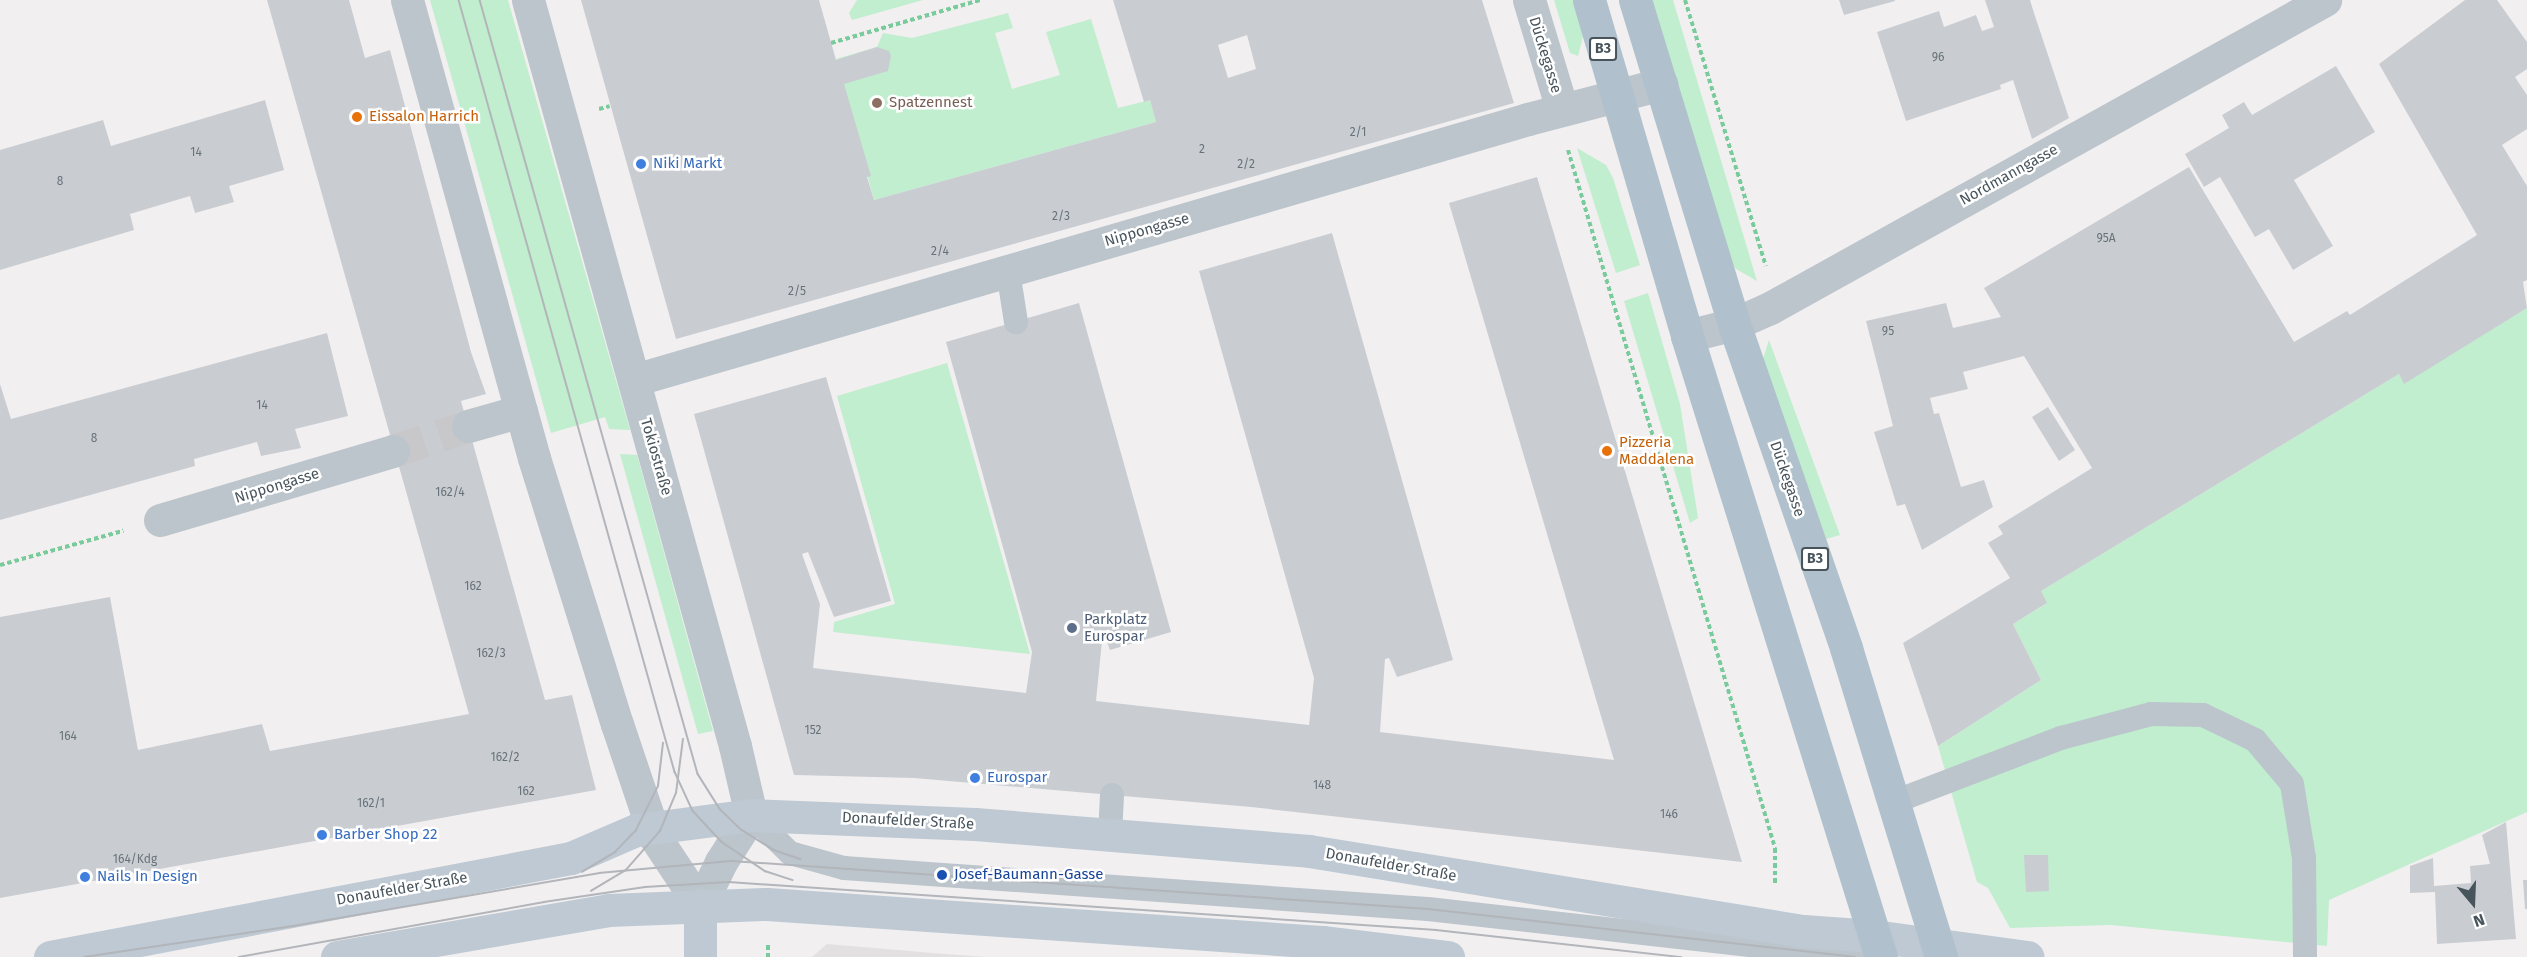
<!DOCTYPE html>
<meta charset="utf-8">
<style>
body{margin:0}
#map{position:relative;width:2527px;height:957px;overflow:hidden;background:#f2eff0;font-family:"Fira Sans",sans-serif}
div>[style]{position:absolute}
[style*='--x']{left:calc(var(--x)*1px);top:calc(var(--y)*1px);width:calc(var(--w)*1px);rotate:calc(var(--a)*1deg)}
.education>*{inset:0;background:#e3e0e1}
.green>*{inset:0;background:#c0eece}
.building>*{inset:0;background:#c9cdd2}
.street-tunnel>*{height:33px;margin-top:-16.5px;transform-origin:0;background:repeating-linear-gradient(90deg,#c8c8cb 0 33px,transparent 0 49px)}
.path>*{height:4px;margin-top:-2px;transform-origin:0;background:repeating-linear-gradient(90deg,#79cb9c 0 4.5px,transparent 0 7.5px)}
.lane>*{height:24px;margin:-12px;padding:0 12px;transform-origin:12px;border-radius:12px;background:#bcc5cc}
.street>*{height:33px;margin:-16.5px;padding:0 16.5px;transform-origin:16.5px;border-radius:16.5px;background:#bcc5cc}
.secondary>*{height:33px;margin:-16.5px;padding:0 16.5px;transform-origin:16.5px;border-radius:16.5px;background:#bec9d3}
.primary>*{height:33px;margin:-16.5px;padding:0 16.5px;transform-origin:16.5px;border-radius:16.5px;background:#b0c1cd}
.tram>*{height:1.5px;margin:-0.75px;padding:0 0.75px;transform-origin:0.75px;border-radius:0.75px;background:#b2b5ba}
.dots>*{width:16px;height:16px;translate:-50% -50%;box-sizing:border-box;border:3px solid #fff;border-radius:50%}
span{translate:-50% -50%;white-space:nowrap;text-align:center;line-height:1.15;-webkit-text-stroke:5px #fff;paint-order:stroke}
.number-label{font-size:12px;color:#68727a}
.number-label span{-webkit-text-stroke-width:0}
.shield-label span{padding:2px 4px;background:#fff;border:2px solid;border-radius:4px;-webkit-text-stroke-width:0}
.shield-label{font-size:14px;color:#48545c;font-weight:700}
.street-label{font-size:15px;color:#48545c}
.education-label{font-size:15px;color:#785e54}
.left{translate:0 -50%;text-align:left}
.food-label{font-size:15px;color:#c56008}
.shop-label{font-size:15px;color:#366cbe}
.service-label{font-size:15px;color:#4e5e75}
.transit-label{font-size:15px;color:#164399}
.north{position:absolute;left:2443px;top:873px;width:60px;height:60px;-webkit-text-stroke:4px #fff;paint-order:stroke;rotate:161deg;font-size:16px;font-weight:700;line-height:24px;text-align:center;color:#48545c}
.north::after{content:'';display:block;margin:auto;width:21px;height:27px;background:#48545c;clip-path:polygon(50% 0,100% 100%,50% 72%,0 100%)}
</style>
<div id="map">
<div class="education">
<div style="clip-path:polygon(827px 944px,933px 953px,986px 957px,812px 957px)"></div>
</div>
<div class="green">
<div style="clip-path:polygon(430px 0,508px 0,630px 430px,609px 429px,605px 417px,551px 433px)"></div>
<div style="clip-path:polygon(857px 0,923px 0,852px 20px,849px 13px)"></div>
<div style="clip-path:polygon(1554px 0,1580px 0,1586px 24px,1578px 56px,1570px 53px)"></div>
<div style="clip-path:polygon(1646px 0,1673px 0,1757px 281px,1736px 269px,1722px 252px)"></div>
<div style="clip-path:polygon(1008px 13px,1013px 28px,995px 33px,1012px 89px,1060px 75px,1046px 32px,1091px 19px,1118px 108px,1150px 100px,1156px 122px,874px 200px,836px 59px,877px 47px,883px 33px,912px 38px)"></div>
<div style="clip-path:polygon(1577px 148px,1606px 165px,1613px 178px,1640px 265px,1616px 273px)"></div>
<div style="clip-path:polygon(1648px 293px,1680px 404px,1698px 518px,1690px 523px,1624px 301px)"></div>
<div style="clip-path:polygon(2527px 308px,2527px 812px,2329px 900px,2327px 946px,2111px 925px,2010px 928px,1988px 888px,1977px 882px,1938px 746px,2041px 680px,2013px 624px,2046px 604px,2041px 591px,2399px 374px,2404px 383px)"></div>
<div style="clip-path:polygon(1769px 340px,1840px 535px,1826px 539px,1766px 380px,1762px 362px)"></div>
<div style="clip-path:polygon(947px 363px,1030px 654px,833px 632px,834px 622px,895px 604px,837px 396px)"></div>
<div style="clip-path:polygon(620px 454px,637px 455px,713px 731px,698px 734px)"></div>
</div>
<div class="building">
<div style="clip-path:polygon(267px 0,349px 0,365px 58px,390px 50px,471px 352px,486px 394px,461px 401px,545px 700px,572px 695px,596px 790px,0 898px,0 617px,110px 597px,138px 750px,262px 724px,270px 751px,469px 714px)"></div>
<div style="clip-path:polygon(evenodd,581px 0,819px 0,836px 60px,877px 47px,889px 51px,891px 56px,888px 71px,844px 84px,871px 176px,867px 177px,874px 200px,1156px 122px,1150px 100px,1144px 102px,1113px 0,1482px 0,1514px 103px,676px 339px,581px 0,1247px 35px,1256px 69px,1228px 78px,1218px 45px,1247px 35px)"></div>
<div style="clip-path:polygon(1839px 0,1895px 0,1895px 1px,1844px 15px)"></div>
<div style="clip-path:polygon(1985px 0,2030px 0,2034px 13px,2069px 118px,2032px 139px,2013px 80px,2000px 85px,2001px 89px,1906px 121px,1877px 32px,1939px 11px,1944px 27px,1976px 15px,1982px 31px,1994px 27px)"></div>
<div style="clip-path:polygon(2465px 0,2497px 0,2527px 42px,2527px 69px,2515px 77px,2527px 95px,2527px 129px,2502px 145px,2527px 186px,2527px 280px,2523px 282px,2527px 308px,2404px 384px,2399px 374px,2041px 591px,2047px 603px,2013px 624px,2041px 680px,1938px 746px,1903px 643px,2010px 578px,1988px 543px,2003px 534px,1998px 526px,2092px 468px,2024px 356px,1963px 372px,1968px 389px,1930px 398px,1934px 414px,1939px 413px,1961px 487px,1984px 480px,1993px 507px,1922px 550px,1905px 504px,1897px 506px,1874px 432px,1893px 426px,1866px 321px,1946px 303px,1953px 328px,2001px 317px,1984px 288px,2189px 167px,2294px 342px,2347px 311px,2350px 315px,2477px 235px,2379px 64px)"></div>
<div style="clip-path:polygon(2336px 66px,2375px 132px,2294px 180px,2333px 246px,2293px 270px,2269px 229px,2255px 237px,2220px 177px,2204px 187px,2185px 154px,2229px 128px,2222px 115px,2244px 102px,2252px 115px)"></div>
<div style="clip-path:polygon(265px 100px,284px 170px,229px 186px,234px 202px,195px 213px,190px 196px,130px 214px,134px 230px,0 270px,0 150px,103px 120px,111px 146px)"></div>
<div style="clip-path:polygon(1537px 177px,1742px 862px,1251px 807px,914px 778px,794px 775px,694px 414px,826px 377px,891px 601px,834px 617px,808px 552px,802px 554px,820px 604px,813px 668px,1026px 693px,1032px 652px,946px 342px,1079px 303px,1171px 632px,1110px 650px,1103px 631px,1096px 701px,1309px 725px,1314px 678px,1199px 271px,1332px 233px,1453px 660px,1397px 677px,1389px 658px,1385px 659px,1380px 732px,1614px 760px,1449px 203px)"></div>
<div style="clip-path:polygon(327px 333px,348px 416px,295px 429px,301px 448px,261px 456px,257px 442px,194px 459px,195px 466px,0 520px,0 384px,11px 419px)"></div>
<div style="clip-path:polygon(2048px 407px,2075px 450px,2059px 461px,2032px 417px)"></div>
<div style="clip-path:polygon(2506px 822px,2516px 939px,2437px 944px,2435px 892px,2410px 893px,2410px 866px,2433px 858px,2434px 886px,2471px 883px,2470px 866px,2490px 864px,2482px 835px)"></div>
<div style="clip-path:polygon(2024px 855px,2048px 855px,2049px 891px,2026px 892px)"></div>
<div style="clip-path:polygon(2523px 880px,2527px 880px,2527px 909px,2525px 909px)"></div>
</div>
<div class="street-tunnel">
<div style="--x:393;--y:451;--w:79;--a:-18.4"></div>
</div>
<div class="path">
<div style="--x:1685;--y:0;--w:278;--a:73.1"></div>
<div style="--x:831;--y:43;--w:155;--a:-16.1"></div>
<div style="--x:599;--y:109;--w:11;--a:-15"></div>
<div style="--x:1568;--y:150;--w:728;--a:73.48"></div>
<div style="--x:1775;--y:848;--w:38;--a:90"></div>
<div style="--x:0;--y:565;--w:128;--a:-15.5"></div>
<div style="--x:768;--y:957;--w:14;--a:-90"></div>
</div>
<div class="lane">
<div style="--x:1008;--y:271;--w:52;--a:81.1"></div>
<div style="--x:1894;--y:802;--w:179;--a:-21"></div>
<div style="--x:2061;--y:738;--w:93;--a:-14.9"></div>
<div style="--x:2151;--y:714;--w:52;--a:1.1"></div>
<div style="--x:2203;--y:715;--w:58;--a:25.7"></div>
<div style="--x:2255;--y:740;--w:57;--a:49.9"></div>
<div style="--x:2292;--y:784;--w:75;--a:80.8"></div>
<div style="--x:2304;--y:858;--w:99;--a:89.4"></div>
<div style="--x:751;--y:815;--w:54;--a:44.3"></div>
<div style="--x:790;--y:853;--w:56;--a:15.5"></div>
<div style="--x:844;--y:868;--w:585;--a:4.02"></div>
<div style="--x:1428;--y:909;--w:430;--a:6.4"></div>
<div style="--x:1110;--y:835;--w:40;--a:-87.1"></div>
</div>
<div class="street">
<div style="--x:407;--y:0;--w:475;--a:74.5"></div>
<div style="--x:534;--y:458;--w:279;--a:72.7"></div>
<div style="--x:617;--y:724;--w:119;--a:71.4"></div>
<div style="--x:655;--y:837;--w:82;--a:56.5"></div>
<div style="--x:528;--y:0;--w:774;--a:74.49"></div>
<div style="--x:735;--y:746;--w:71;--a:76.9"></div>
<div style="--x:751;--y:815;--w:56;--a:122.6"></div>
<div style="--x:721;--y:862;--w:48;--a:116"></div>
<div style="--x:1529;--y:0;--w:114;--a:73.2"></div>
<div style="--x:1687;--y:336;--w:49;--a:-14.3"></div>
<div style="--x:1734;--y:324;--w:39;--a:-24"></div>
<div style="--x:1770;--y:308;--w:635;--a:-29.03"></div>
<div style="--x:634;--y:380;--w:931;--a:-16.27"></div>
<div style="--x:1528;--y:119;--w:138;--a:-14.7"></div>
<div style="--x:468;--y:426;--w:55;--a:-15.8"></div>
<div style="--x:160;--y:520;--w:243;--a:-16.5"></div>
</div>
<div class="secondary">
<div style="--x:50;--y:957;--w:530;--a:-10.76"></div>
<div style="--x:571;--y:858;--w:71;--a:-23.3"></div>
<div style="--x:636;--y:830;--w:116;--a:-7.4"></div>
<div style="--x:751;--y:815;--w:224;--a:2.3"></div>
<div style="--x:975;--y:824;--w:335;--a:4.6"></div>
<div style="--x:1309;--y:851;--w:500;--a:9.2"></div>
<div style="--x:1803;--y:931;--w:71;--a:4"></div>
<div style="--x:1874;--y:936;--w:155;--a:7.8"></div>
<div style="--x:337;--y:957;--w:275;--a:-9.8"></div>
<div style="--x:608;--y:910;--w:159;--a:-2.2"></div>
<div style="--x:767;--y:904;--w:556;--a:3.92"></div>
<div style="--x:1322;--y:942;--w:127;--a:6.8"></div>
<div style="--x:700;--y:957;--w:52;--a:-90"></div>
</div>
<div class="primary">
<div style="--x:1589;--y:0;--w:350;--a:73.7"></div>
<div style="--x:1687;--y:336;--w:651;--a:72.65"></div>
<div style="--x:1635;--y:0;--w:339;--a:73"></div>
<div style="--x:1734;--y:324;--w:343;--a:70.9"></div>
<div style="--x:1846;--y:648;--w:323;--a:72.9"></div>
</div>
<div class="tram">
<div style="--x:459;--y:0;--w:802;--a:74.37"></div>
<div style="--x:675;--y:772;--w:43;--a:65.2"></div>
<div style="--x:693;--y:811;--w:42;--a:46.9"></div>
<div style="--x:722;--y:842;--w:52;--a:34"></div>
<div style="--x:765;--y:871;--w:29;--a:18"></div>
<div style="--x:480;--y:0;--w:804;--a:74.27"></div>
<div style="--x:698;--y:774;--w:41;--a:57.8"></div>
<div style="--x:720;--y:809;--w:30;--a:44"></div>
<div style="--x:742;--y:830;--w:38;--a:32"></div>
<div style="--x:774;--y:850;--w:28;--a:19"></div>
<div style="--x:582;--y:872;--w:39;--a:-31"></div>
<div style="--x:615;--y:852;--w:30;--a:-46"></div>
<div style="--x:636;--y:830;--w:49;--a:-63.4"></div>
<div style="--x:658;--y:786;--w:43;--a:-83.4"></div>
<div style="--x:591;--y:891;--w:41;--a:-31"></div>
<div style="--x:626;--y:870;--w:52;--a:-48.9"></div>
<div style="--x:660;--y:831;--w:41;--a:-67.2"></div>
<div style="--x:676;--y:793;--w:54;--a:-82.6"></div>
<div style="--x:84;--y:957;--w:211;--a:-8.4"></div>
<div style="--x:293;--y:926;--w:311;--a:-9.8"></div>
<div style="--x:599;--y:873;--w:134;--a:-5.2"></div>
<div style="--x:732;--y:861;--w:698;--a:3.95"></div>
<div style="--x:1428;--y:909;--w:430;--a:6.4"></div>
<div style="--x:239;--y:957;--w:310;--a:-10.2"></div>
<div style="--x:544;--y:902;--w:102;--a:-8.4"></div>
<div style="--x:645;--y:887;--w:84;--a:-3.4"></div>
<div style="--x:729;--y:882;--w:709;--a:3.88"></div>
<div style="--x:1436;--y:930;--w:247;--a:6.3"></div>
</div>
<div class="dots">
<div style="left:877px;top:103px;background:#8d6e63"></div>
<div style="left:357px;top:117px;background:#e8710a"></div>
<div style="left:641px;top:164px;background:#3f7fe0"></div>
<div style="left:1607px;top:451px;background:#e8710a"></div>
<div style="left:1072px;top:628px;background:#5c6f8a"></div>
<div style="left:975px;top:778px;background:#3f7fe0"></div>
<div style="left:322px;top:835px;background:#3f7fe0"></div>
<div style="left:942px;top:875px;background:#1a4fb4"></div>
<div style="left:85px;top:877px;background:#3f7fe0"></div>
</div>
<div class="number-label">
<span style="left:1938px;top:58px">96</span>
<span style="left:1358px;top:133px">2/1</span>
<span style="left:1202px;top:150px">2</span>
<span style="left:196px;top:153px">14</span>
<span style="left:1246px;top:165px">2/2</span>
<span style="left:60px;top:182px">8</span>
<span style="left:1061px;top:217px">2/3</span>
<span style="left:2106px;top:239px">95A</span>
<span style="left:940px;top:252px">2/4</span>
<span style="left:797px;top:292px">2/5</span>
<span style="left:1888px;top:332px">95</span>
<span style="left:262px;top:406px">14</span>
<span style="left:94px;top:439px">8</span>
<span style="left:450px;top:493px">162/4</span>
<span style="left:473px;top:587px">162</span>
<span style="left:491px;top:654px">162/3</span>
<span style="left:813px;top:731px">152</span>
<span style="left:68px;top:737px">164</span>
<span style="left:505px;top:758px">162/2</span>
<span style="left:1322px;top:786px">148</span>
<span style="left:526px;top:792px">162</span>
<span style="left:371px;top:804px">162/1</span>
<span style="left:1669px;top:815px">146</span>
<span style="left:135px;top:860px">164/Kdg</span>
</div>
<div class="shield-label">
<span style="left:1603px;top:49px">B3</span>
<span style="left:1815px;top:559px">B3</span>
</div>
<div class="street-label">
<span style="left:1545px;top:55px;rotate:73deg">Dückegasse</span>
<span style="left:2009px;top:175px;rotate:-29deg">Nordmanngasse</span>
<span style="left:1147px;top:230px;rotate:-16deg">Nippongasse</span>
<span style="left:656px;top:457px;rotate:74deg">Tokiostraße</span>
<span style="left:1787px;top:479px;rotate:71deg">Dückegasse</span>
<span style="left:277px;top:486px;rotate:-17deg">Nippongasse</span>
<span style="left:908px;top:821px;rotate:3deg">Donaufelder Straße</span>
<span style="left:1391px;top:865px;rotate:10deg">Donaufelder Straße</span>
<span style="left:402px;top:889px;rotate:-10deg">Donaufelder Straße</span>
</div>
<div class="education-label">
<span class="left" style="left:889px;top:103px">Spatzennest</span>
</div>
<div class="food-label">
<span class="left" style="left:369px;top:117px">Eissalon Harrich</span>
<span class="left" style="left:1619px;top:451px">Pizzeria<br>Maddalena</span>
</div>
<div class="shop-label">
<span class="left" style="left:653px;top:164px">Niki Markt</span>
<span class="left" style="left:987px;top:778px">Eurospar</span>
<span class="left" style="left:334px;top:835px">Barber Shop 22</span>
<span class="left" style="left:97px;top:877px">Nails In Design</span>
</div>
<div class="service-label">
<span class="left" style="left:1084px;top:628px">Parkplatz<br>Eurospar</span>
</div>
<div class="transit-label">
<span class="left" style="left:954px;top:875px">Josef-Baumann-Gasse</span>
</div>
<div class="north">N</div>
</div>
